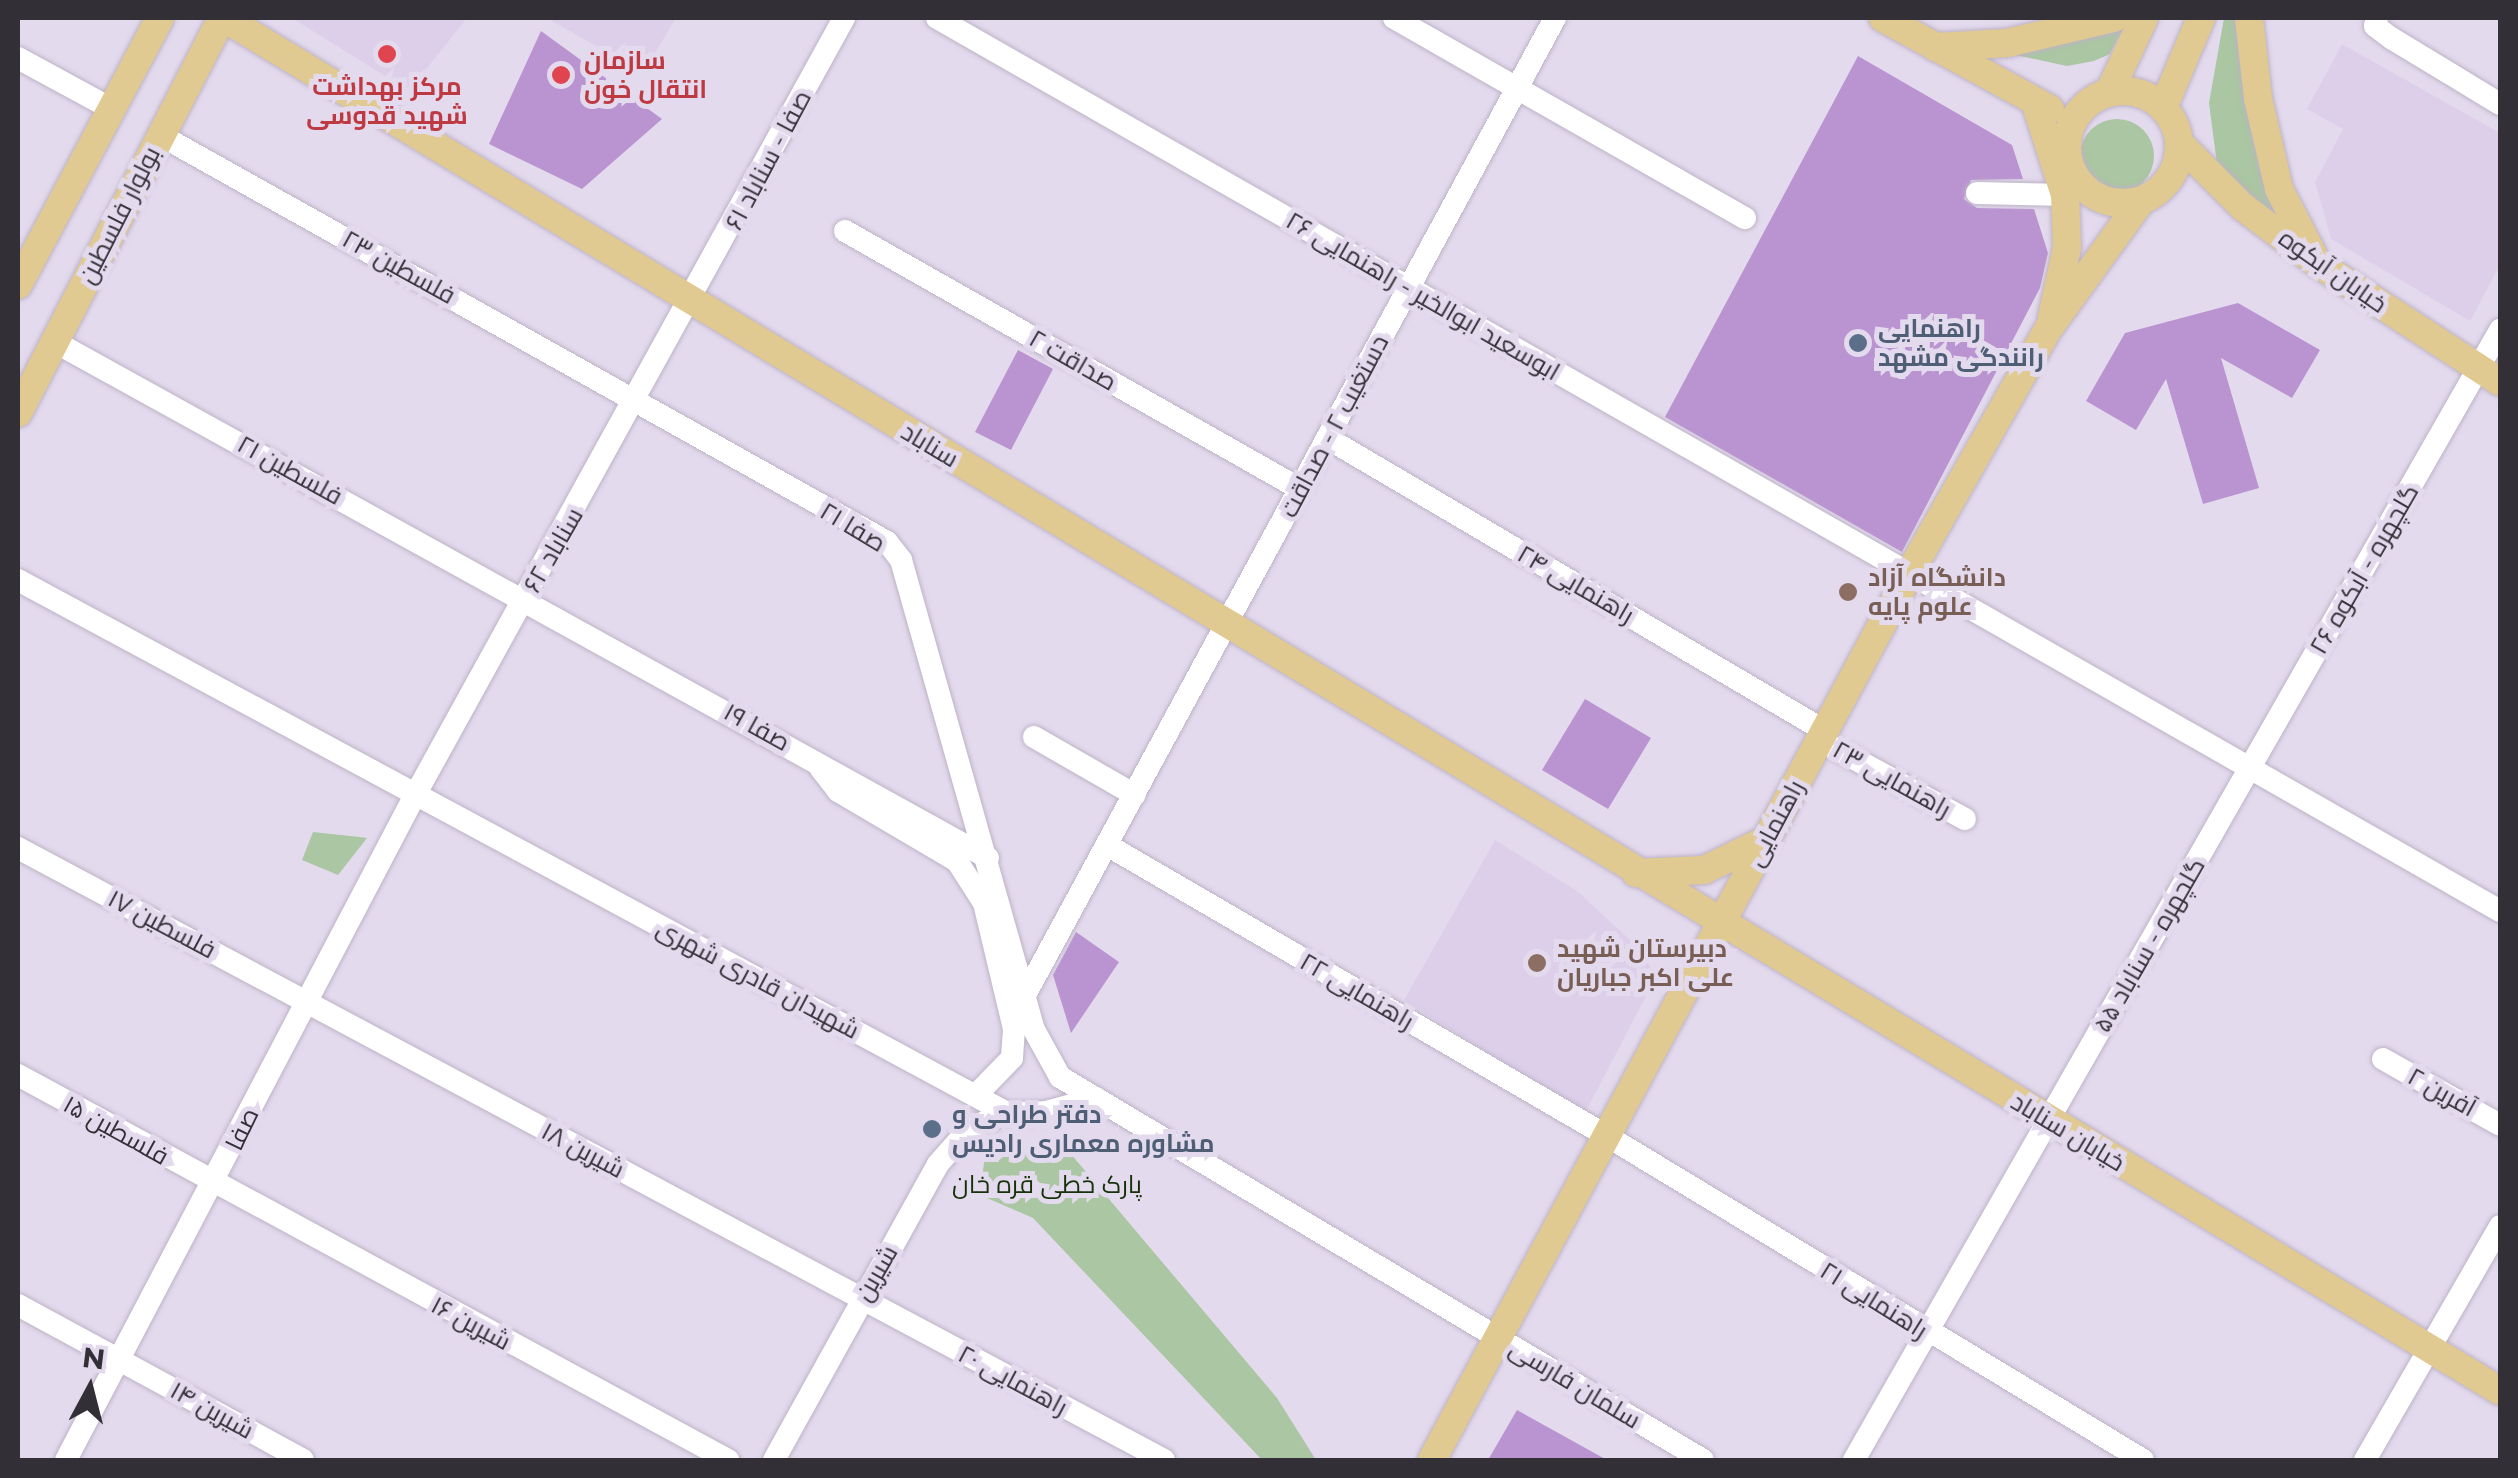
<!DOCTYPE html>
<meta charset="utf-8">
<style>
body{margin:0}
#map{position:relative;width:2518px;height:1478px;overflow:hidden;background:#e4daee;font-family:Montserrat,Cairo,sans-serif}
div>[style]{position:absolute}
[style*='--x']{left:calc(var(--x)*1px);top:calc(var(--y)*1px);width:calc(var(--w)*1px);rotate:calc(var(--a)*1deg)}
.built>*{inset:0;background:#ddcfea}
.green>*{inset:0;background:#abc6a2}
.round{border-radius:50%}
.building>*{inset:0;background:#ba94d1}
.roads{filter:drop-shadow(0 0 2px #bdb3c6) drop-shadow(0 0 2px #bdb3c6)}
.minor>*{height:22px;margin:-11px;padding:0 11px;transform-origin:11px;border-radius:11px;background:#fff}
.major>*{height:28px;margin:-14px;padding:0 14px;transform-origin:14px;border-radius:14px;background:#e0ca91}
.major>.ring{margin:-14px;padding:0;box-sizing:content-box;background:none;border:28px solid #e0ca91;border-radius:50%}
.dots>*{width:28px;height:28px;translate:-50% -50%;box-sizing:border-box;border:5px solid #e4daee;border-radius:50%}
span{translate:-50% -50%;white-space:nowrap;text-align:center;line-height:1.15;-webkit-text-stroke:10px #e4daee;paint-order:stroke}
.health-label{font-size:25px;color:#be3a42;font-weight:700}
.left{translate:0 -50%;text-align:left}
.street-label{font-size:25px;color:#332f37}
.service-label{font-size:25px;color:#4e5e75;font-weight:700}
.education-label{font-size:25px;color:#785e54;font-weight:700}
.park-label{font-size:25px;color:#143107}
.frame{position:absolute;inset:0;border:20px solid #332f37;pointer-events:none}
.north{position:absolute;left:40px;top:1338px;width:100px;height:100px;-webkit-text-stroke:8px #e4daee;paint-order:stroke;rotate:7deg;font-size:28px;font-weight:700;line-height:40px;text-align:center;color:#332f37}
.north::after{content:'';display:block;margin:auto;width:35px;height:45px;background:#332f37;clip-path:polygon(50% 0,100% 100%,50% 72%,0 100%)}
</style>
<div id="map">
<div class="built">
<div style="clip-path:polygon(292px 18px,467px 18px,409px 91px)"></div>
<div style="clip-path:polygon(547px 18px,676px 18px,643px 73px)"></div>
<div style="clip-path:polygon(2342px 44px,2500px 133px,2500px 265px,2470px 321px,2331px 239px,2315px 182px,2343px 129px,2307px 109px)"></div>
<div style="clip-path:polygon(1495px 840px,1577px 891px,1640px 949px,1656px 977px,1585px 1113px,1404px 1000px)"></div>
</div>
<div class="green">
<div style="clip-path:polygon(2224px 18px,2237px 18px,2248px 105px,2277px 226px,2218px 172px,2209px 103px)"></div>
<div style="clip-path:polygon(2126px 22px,2110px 54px,2094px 61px,2067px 66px,2001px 52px)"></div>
<div class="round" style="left:2080px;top:119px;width:74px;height:74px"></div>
<div style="clip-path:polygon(313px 832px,359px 837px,367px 838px,338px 875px,302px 860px)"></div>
<div style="clip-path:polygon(986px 1147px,1065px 1147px,1277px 1398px,1316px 1460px,1262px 1460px,1033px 1218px,980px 1195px)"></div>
</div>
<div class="building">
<div style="clip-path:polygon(541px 31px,662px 119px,582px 189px,489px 144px)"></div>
<div style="clip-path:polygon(1858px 56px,2012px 145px,2023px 179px,1971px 180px,1964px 199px,1977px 208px,2034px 209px,2048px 253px,2040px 288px,1902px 552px,1665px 417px)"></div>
<div style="clip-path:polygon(2238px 303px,2320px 350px,2292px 398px,2221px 358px,2259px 488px,2203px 504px,2166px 379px,2136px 430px,2086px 401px,2125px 333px)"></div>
<div style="clip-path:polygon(1018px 350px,1053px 369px,1011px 450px,975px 432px)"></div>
<div style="clip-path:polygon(1585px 699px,1651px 738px,1608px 809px,1542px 770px)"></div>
<div style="clip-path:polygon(1076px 932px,1119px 962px,1071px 1033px,1053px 975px)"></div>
<div style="clip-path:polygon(1517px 1410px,1607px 1460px,1488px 1460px)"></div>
</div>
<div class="roads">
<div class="minor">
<div style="--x:937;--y:18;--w:1800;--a:29.74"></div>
<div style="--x:1394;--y:18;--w:404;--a:29.7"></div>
<div style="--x:2377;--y:18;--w:8;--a:104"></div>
<div style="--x:2375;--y:26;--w:20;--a:37"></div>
<div style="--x:2391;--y:38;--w:127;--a:31.2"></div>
<div style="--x:18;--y:58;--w:107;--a:28.5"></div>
<div style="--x:160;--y:135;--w:833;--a:29.24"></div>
<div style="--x:887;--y:542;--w:23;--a:52"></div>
<div style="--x:901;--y:560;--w:486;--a:74.2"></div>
<div style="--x:1033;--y:1028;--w:56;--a:61.1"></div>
<div style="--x:1060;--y:1077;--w:748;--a:30.78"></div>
<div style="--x:1977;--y:193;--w:88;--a:1.3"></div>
<div style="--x:845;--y:231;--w:523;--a:29.55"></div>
<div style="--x:55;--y:342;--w:1066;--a:28.94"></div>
<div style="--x:1327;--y:438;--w:578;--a:30.47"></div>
<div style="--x:18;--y:580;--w:1123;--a:28.32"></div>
<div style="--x:1007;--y:1113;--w:39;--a:-1"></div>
<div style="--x:1046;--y:1112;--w:52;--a:-15.6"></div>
<div style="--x:1034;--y:737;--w:116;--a:29.9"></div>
<div style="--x:1820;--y:740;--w:165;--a:28.6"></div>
<div style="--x:821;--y:769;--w:28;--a:52"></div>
<div style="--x:838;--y:791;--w:138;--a:30.5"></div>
<div style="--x:957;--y:861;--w:50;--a:57.3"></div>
<div style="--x:984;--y:903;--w:130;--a:76.6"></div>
<div style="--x:1014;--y:1029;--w:29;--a:94"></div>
<div style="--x:1012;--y:1058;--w:52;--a:134.2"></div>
<div style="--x:1107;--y:845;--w:579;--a:30.2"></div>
<div style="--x:1607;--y:1136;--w:626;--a:31.15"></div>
<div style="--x:18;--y:848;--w:1299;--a:28.1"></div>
<div style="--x:1025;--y:995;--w:1111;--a:-61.52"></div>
<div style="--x:2383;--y:1059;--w:134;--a:29.4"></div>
<div style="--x:18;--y:1075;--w:808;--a:28.47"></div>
<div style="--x:18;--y:1305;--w:324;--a:28.5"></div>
<div style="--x:66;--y:1460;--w:749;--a:-62.31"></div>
<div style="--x:414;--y:797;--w:890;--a:-61.1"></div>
<div style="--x:774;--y:1460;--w:338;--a:-61"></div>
<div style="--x:938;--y:1164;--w:48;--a:-48.4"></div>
<div style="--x:970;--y:1128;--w:40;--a:-22"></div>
<div style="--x:1854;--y:1460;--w:1302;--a:-60.24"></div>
<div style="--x:2365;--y:1460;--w:270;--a:-60"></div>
</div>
<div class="major">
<div style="--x:224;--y:18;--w:2658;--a:31.1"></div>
<div style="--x:1883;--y:18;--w:190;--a:28.6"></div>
<div style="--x:2249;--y:18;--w:81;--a:83.6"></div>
<div style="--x:2258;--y:98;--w:93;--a:77"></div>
<div style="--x:2279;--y:189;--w:72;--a:62.7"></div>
<div style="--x:1935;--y:47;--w:72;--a:-3.2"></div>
<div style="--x:2007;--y:43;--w:110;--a:-13.2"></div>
<div class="ring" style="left:2067px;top:91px;width:84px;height:84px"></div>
<div style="--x:2109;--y:93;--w:83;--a:-65"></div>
<div style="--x:2036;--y:105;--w:95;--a:72.1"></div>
<div style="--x:2065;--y:195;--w:53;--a:87.8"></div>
<div style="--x:2067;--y:248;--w:71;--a:102.3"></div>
<div style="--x:2163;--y:108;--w:98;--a:-67.1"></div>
<div style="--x:2179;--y:143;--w:91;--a:45"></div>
<div style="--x:2243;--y:207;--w:93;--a:37.1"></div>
<div style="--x:2317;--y:263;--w:218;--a:33"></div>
<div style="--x:18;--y:285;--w:302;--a:-62"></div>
<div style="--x:18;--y:413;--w:445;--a:-62.7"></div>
<div style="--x:1636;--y:873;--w:68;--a:-2.5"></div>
<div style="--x:1704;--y:870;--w:69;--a:-25.8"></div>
<div style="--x:1432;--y:1460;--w:1006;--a:-61.7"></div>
<div style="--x:1909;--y:574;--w:283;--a:-60.4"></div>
<div style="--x:2049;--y:328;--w:157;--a:-54.1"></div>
</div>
</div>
<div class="dots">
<div style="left:387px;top:54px;background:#e0444e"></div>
<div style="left:561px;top:75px;background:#e0444e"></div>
<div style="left:1858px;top:343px;background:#5c6f8a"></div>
<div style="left:1848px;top:592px;background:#8d6e63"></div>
<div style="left:1537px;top:963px;background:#8d6e63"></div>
<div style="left:932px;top:1129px;background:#5c6f8a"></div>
</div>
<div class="health-label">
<span class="left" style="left:584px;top:75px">سازمان<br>انتقال خون</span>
<span style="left:387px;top:101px">مرکز بهداشت<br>شهید قدوسی</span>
</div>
<div class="street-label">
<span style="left:768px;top:160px;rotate:-62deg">صفا - سناباد ۶۱</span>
<span style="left:119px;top:215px;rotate:-63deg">بولوار فلسطین</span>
<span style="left:399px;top:267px;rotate:29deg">فلسطین ۲۳</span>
<span style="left:2333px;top:271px;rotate:35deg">خیابان آبکوه</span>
<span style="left:1423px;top:296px;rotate:30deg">ابوسعید ابوالخیر - راهنمایی ۲۶</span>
<span style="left:1073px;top:360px;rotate:30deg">صداقت ۲</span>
<span style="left:1334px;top:426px;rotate:-62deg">دستغیب ۲ - صداقت</span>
<span style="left:930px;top:445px;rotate:31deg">سناباد</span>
<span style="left:290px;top:470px;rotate:29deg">فلسطین ۲۱</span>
<span style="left:853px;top:527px;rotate:31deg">صفا ۲۱</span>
<span style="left:553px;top:550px;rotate:-60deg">سناباد ۶۲</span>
<span style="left:2364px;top:569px;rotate:-60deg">گلچهره - آبکوه ۲۶</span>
<span style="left:1576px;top:584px;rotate:30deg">راهنمایی ۲۴</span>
<span style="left:757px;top:727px;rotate:29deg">صفا ۱۹</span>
<span style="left:1892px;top:779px;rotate:29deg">راهنمایی ۲۳</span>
<span style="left:1775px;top:823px;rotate:-62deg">راهنمایی</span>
<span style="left:162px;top:924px;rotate:28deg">فلسطین ۱۷</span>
<span style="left:2149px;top:945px;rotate:-60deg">گلچهره - سناباد ۵۵</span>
<span style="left:758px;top:979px;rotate:28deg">شهیدان قادری شهری</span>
<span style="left:1357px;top:991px;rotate:30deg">راهنمایی ۲۲</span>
<span style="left:2442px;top:1092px;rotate:29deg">آفرین ۲</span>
<span style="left:242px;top:1129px;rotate:-64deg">صفا</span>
<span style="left:116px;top:1130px;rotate:29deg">فلسطین ۱۵</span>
<span style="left:2068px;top:1132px;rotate:31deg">خیابان سناباد</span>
<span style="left:583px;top:1150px;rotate:28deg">شیرین ۱۸</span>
<span style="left:876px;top:1273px;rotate:-60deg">شیرین</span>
<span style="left:1874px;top:1300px;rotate:32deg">راهنمایی ۲۱</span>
<span style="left:471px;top:1323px;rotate:28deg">شیرین ۱۶</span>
<span style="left:1013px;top:1380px;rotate:28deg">راهنمایی ۲۰</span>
<span style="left:1575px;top:1384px;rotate:31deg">سلمان فارسی</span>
<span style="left:212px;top:1410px;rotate:29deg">شیرین ۱۴</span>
</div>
<div class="service-label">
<span class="left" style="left:1878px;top:343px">راهنمایی<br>رانندگی مشهد</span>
<span class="left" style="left:952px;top:1129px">دفتر طراحی و<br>مشاوره معماری رادیس</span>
</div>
<div class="education-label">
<span class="left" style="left:1868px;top:592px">دانشگاه آزاد<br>علوم پایه</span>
<span class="left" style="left:1557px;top:963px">دبیرستان شهید<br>علی اکبر جباریان</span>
</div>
<div class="park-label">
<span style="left:1047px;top:1184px">پارک خطی قره خان</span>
</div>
<div class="frame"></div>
<div class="north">N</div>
</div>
